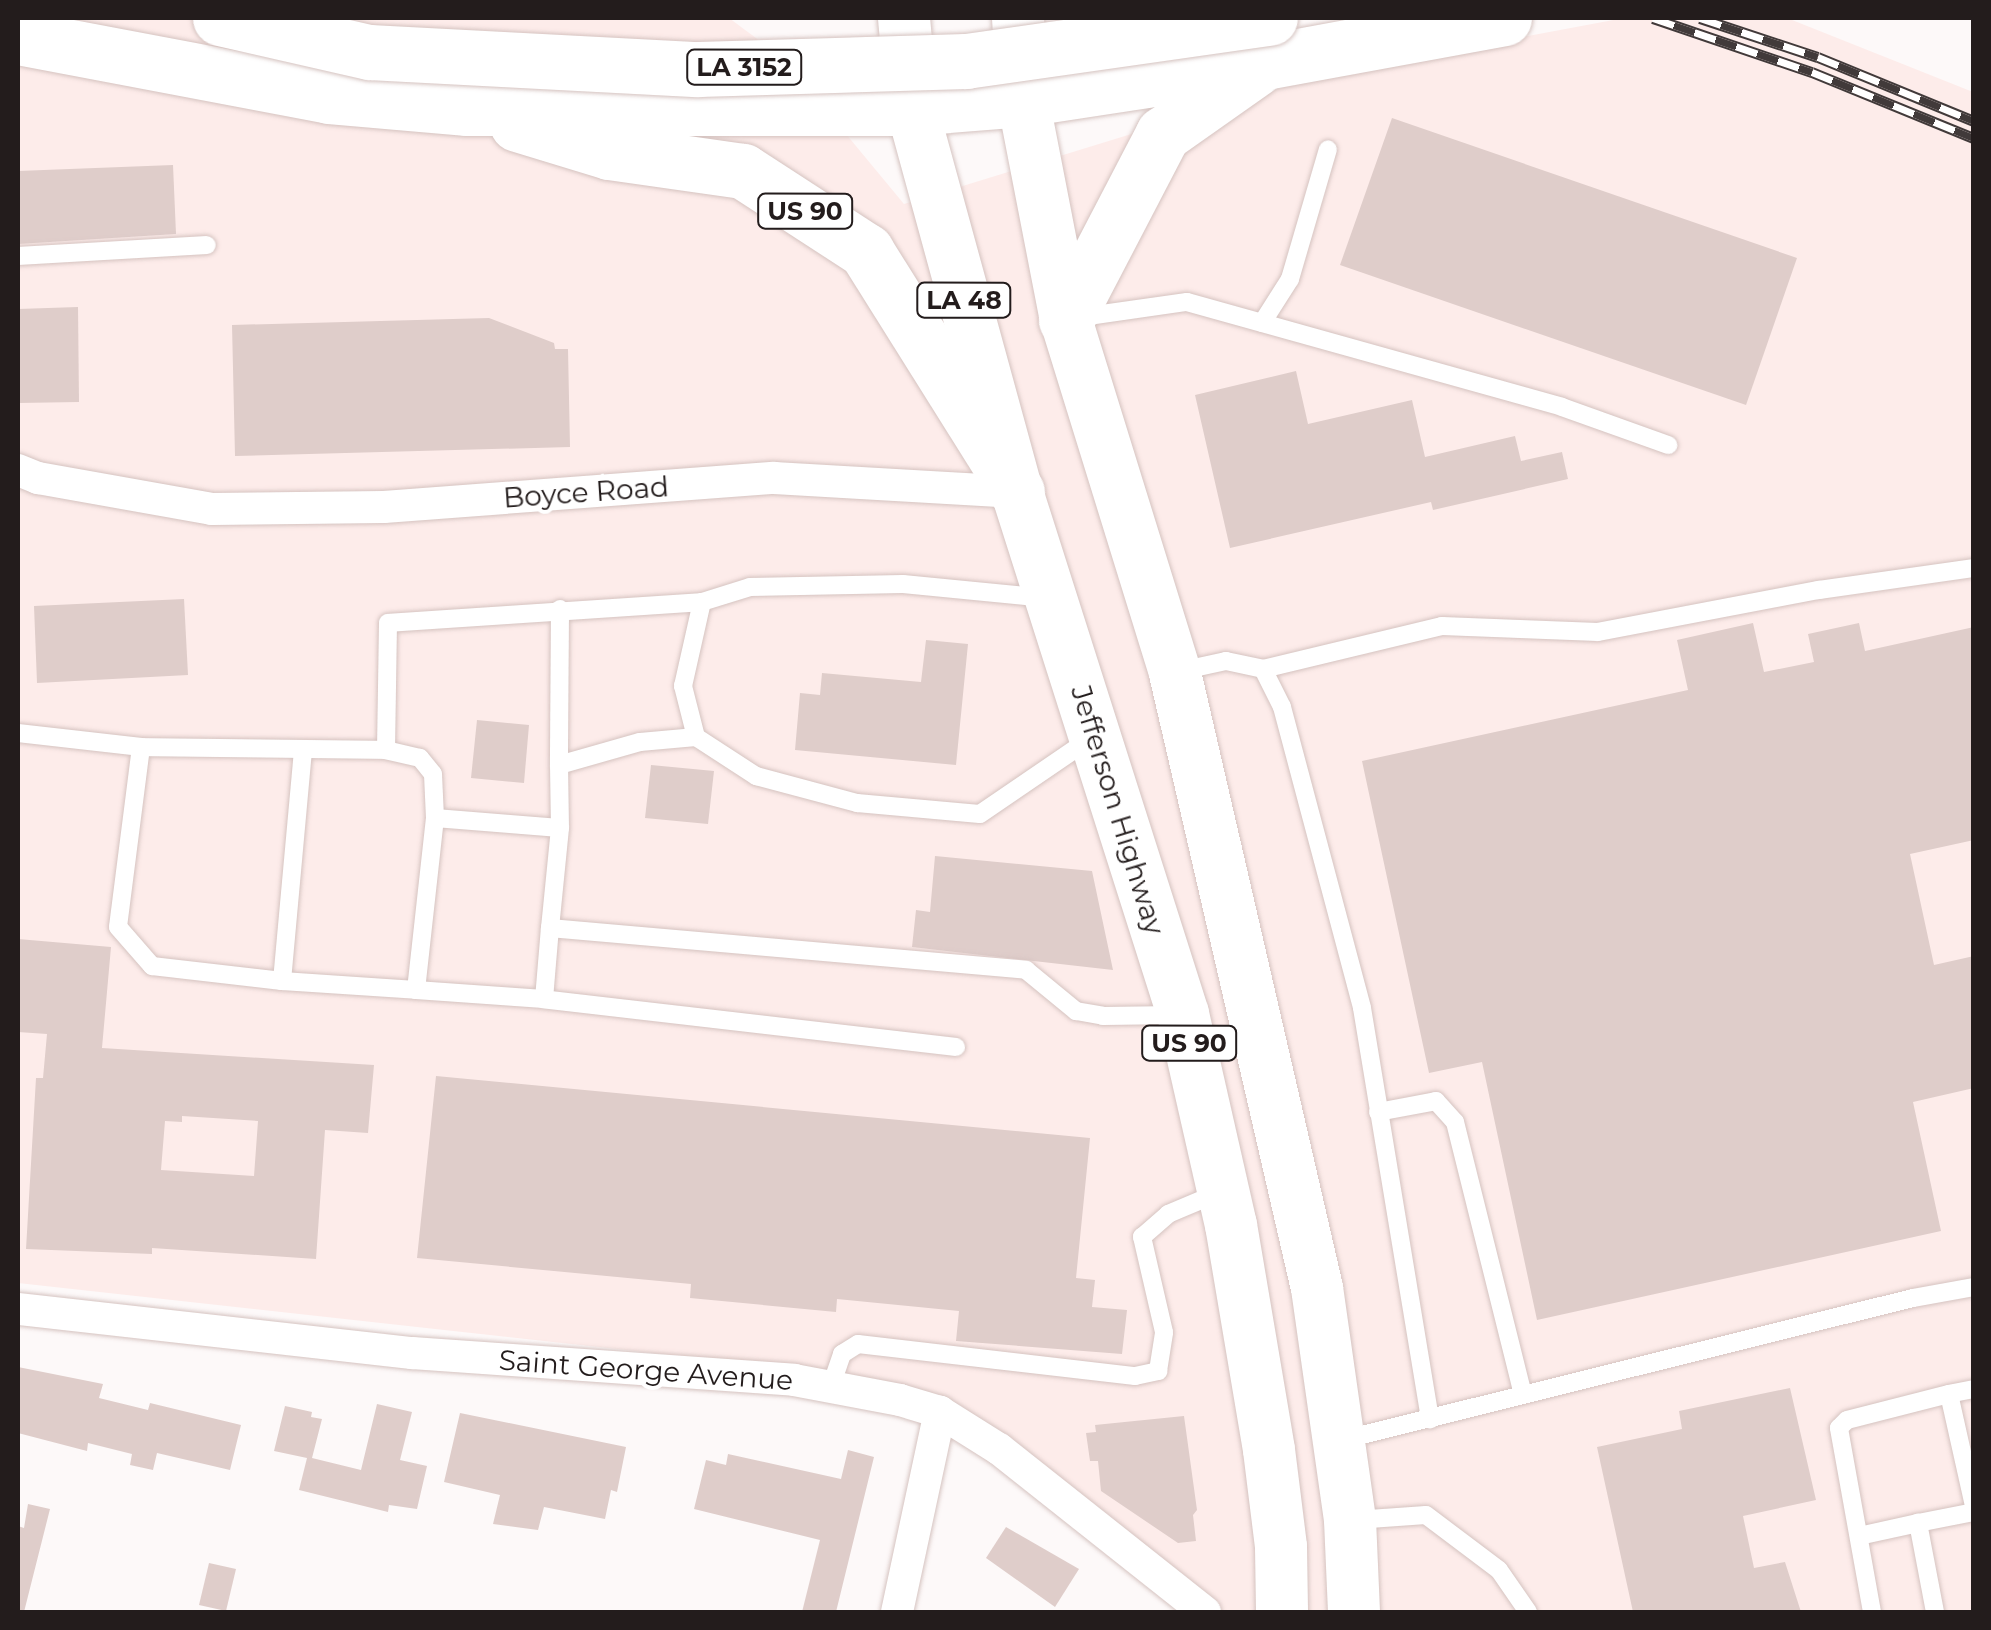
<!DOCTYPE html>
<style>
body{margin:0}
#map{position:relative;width:1991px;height:1630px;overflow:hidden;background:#fdf9f9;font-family:Montserrat,sans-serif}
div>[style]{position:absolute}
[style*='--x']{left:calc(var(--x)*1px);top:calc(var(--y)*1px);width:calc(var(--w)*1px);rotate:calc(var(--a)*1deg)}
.built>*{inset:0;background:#fdecea}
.building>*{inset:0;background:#dfcdca}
.roads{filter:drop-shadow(0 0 2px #d5c3c0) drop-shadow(0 0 2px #d5c3c0)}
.lane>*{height:18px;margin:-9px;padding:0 9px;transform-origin:9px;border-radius:9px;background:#fff}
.street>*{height:32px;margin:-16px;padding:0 16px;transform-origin:16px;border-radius:16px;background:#fff}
.primary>*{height:52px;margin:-26px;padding:0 26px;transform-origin:26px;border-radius:26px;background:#fff}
.highway>*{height:55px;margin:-27.5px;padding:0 27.5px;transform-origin:27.5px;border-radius:27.5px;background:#fff}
.rail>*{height:11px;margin-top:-5.5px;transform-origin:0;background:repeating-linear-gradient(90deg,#fff 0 22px,#413a3a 0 44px);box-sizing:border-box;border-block:2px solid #413a3a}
.bridges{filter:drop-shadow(0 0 2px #d5c3c0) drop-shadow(0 0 2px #d5c3c0)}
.highway-bridge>*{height:55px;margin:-27.5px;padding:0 27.5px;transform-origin:27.5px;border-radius:27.5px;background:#fff}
span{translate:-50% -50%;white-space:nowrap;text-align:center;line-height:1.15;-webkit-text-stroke:8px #fff;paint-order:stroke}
.shield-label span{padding:2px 8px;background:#fff;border:2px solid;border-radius:8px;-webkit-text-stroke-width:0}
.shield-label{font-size:25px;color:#231c1c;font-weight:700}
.street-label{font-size:28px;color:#231c1c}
.frame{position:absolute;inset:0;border:20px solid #231c1c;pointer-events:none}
</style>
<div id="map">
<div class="built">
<div style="clip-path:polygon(18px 18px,729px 18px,783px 58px,904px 204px,1330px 73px,1624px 18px,1787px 18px,1973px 92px,1973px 1612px,1219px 1612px,991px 1430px,798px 1369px,18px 1283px)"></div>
</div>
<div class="building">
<div style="clip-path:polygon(1392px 118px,1797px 258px,1746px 405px,1340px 265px)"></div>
<div style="clip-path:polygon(173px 165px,176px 234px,18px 244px,18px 171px)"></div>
<div style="clip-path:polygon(78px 307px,79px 402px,18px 403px,18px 309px)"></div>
<div style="clip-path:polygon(489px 318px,554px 343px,555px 349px,568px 349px,570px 447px,235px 456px,232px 325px)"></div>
<div style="clip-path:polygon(1296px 371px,1308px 424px,1412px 400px,1425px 457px,1515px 436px,1521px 461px,1562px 452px,1568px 479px,1433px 510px,1431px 502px,1230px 548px,1195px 395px)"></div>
<div style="clip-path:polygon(184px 599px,188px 675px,37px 683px,34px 606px)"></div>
<div style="clip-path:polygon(1753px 623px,1764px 672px,1814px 662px,1808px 634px,1859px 623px,1865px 651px,1974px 627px,1974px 840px,1910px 854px,1934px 965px,1974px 956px,1974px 1088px,1913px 1102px,1941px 1231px,1537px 1320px,1482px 1062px,1429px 1073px,1362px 761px,1688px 690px,1677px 640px)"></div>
<div style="clip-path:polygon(926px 640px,968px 644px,956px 765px,795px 750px,800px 693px,820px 695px,822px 673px,921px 682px)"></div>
<div style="clip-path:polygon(477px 720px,529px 725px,524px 783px,471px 778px)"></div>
<div style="clip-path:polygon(651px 765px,714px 771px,708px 824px,645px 818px)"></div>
<div style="clip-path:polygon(935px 856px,1092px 871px,1113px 970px,912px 947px,916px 910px,930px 912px)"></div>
<div style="clip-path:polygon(evenodd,18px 939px,111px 947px,102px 1048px,374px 1065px,368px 1133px,325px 1130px,316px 1259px,152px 1248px,152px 1254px,26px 1249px,36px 1078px,43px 1078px,47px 1034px,18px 1032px,18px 939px,182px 1116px,258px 1121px,254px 1176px,161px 1170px,165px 1121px,182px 1122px,182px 1116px)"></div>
<div style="clip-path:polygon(436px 1076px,1090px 1138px,1076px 1278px,1095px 1280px,1092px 1307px,1127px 1310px,1122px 1354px,956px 1341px,959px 1311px,837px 1299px,836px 1312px,690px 1298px,691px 1284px,417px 1258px)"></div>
<div style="clip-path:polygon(18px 1367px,103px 1384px,99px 1398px,148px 1410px,150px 1403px,241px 1425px,230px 1470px,157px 1453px,153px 1470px,130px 1465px,132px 1454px,88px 1443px,87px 1451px,18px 1433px)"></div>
<div style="clip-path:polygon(1790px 1388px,1816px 1500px,1743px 1516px,1754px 1568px,1785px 1562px,1801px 1612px,1633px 1612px,1597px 1447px,1682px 1429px,1679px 1411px)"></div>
<div style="clip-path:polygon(377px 1404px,412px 1412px,400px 1460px,427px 1466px,417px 1509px,389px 1505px,388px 1512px,299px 1490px,307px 1458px,274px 1451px,285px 1406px,312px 1412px,311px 1417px,322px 1419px,312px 1458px,361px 1470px)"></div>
<div style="clip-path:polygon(460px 1413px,626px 1447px,617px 1492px,611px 1490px,605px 1519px,544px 1507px,538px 1530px,493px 1524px,500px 1495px,444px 1482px)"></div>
<div style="clip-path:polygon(1184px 1416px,1197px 1510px,1193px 1515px,1196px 1541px,1178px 1543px,1101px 1491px,1098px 1461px,1090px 1461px,1086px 1433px,1096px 1432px,1095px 1425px)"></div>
<div style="clip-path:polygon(848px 1450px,874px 1457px,836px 1612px,802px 1612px,820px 1540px,694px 1509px,706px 1460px,726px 1465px,728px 1454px,841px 1479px)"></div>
<div style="clip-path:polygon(28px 1504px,50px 1509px,24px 1612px,18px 1612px,18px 1526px,24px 1528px)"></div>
<div style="clip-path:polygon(1006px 1527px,1079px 1569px,1055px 1607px,986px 1558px)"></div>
<div style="clip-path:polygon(209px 1563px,236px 1569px,226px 1611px,199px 1605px)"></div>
</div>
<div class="roads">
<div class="lane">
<div style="--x:18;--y:256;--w:189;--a:-3.3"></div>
<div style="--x:1081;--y:317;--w:107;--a:-8.1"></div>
<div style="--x:1187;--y:302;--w:389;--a:15.6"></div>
<div style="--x:1562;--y:407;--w:113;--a:19.7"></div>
<div style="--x:1262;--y:323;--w:52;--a:-57.5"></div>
<div style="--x:1290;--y:279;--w:135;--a:-73.7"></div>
<div style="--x:560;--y:609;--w:156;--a:90.4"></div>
<div style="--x:559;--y:765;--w:84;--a:-15.9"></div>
<div style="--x:640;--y:742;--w:56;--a:-5.1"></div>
<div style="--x:696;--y:737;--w:72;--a:33"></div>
<div style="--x:756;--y:776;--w:105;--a:15"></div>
<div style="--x:857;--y:803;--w:123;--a:5.1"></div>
<div style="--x:980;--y:814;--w:133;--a:-34.3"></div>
<div style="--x:1263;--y:669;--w:184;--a:-13.5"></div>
<div style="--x:1442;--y:626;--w:156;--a:2.2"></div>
<div style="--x:1598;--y:632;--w:225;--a:-10.8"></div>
<div style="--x:1819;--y:590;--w:157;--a:-8.1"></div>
<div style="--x:1180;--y:671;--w:47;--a:-12.3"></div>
<div style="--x:1226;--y:661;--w:38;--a:12"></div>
<div style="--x:1263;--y:669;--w:42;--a:63.4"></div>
<div style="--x:1282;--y:707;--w:311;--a:75.1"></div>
<div style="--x:1362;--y:1008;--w:417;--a:80.6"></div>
<div style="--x:18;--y:733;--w:124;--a:6.5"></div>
<div style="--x:696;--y:737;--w:53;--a:-104.3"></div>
<div style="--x:683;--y:686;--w:86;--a:-77.3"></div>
<div style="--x:702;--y:602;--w:50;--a:-17.4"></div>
<div style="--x:750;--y:587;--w:153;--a:-1.1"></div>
<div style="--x:903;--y:584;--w:144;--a:5.6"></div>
<div style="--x:386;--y:750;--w:127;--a:-89.1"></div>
<div style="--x:388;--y:623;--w:315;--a:-3.8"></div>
<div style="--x:559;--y:765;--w:63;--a:89.1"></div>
<div style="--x:435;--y:818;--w:125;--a:4.6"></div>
<div style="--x:560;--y:828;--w:100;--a:95.7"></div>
<div style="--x:282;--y:981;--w:232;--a:-84.8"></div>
<div style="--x:416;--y:990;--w:173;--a:-83.7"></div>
<div style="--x:435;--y:818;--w:44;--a:-92.6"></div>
<div style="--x:433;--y:774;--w:21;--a:-129"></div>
<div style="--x:420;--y:758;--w:35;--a:-167"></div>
<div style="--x:386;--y:750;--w:245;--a:-179.3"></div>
<div style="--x:141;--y:747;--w:181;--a:97.3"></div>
<div style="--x:118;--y:927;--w:52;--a:48.9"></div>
<div style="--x:152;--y:966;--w:131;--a:6.6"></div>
<div style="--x:282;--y:981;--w:134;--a:3.8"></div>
<div style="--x:416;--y:990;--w:128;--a:4"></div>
<div style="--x:956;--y:1047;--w:415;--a:-173.4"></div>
<div style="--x:544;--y:999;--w:71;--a:-85.2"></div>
<div style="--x:550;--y:928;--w:478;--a:5"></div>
<div style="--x:1026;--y:970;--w:65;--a:39.4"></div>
<div style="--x:1076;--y:1011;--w:27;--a:10"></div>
<div style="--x:1103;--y:1016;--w:74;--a:-0.8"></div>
<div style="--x:1378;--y:1112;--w:59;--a:-10.7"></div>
<div style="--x:1436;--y:1101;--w:28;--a:48"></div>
<div style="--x:1455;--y:1122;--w:281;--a:76"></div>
<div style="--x:831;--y:1386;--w:34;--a:-71"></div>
<div style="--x:842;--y:1354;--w:19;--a:-32"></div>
<div style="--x:858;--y:1344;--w:279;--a:6.6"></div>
<div style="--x:1135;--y:1376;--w:24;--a:-12"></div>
<div style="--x:1158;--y:1371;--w:39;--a:-81"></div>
<div style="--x:1164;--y:1332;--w:98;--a:-103"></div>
<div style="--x:1142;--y:1237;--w:35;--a:-41"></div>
<div style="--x:1168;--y:1214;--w:54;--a:-22.8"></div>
<div style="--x:1974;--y:1389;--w:25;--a:169"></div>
<div style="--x:1949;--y:1394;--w:115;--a:77.4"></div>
<div style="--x:1342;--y:1440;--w:588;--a:-13.97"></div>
<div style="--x:1913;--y:1298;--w:62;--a:-10.2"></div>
<div style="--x:1355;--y:1520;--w:71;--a:-4"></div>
<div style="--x:1426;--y:1515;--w:91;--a:37"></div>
<div style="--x:1499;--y:1570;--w:51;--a:55.4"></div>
<div style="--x:1859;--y:1536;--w:60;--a:-12.4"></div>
<div style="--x:1872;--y:1612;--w:187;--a:-100.2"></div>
<div style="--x:1839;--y:1428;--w:11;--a:-45"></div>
<div style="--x:1847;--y:1420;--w:105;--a:-14.3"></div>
<div style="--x:1935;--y:1612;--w:91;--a:-100.8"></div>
<div style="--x:1918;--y:1523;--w:57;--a:-11.1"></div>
</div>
<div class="street">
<div style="--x:18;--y:470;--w:22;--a:22"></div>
<div style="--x:38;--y:478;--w:177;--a:10.1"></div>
<div style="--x:212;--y:509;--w:172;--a:-0.7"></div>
<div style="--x:384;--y:507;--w:391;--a:-4.3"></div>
<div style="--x:774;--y:478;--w:243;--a:3.3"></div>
<div style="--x:18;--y:1309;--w:396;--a:6.4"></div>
<div style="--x:412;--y:1353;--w:383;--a:4"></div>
<div style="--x:794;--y:1380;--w:108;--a:10.7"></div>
<div style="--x:900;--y:1400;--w:42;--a:16.7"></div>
<div style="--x:940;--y:1412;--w:70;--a:32.1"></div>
<div style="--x:999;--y:1449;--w:263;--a:38.4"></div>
<div style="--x:897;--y:1612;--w:205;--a:-77.9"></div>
</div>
<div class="primary">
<div style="--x:904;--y:18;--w:90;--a:84.9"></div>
<div style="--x:912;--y:108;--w:398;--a:74.7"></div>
<div style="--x:1017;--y:492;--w:548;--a:72.36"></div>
<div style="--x:1183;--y:1014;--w:216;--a:77.2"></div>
<div style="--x:1231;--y:1225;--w:228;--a:80.4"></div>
<div style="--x:1269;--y:1450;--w:98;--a:82.9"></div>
<div style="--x:1281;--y:1547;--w:65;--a:89.1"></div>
<div style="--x:1018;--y:18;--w:81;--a:86.5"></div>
<div style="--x:1023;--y:99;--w:225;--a:79"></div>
<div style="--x:1066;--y:320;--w:369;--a:72.8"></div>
<div style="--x:1175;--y:673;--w:631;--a:77"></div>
<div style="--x:1317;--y:1288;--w:234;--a:81.9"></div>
<div style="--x:1350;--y:1520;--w:92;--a:87.5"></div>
</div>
<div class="highway">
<div style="--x:18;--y:37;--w:317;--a:10.7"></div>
<div style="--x:329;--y:96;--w:139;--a:5"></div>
<div style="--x:467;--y:108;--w:445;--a:0"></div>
<div style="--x:912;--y:108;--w:111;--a:-4.6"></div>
<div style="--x:1023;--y:99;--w:245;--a:-8.7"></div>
<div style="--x:1265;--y:62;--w:243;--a:-10.4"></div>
<div style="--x:517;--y:124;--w:96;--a:16.9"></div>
<div style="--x:609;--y:152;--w:135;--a:8.1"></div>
<div style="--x:743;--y:171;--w:147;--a:33"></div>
<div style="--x:866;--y:251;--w:284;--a:57.9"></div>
<div style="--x:1066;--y:320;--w:210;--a:-62.5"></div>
<div style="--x:1163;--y:134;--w:113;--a:-35.2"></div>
</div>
</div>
<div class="rail">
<div style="--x:1653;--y:18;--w:168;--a:18.8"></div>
<div style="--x:1812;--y:72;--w:175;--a:22.2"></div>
<div style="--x:1700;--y:18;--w:124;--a:18.3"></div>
<div style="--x:1818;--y:57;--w:169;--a:22.3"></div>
</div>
<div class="bridges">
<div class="highway-bridge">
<div style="--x:220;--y:18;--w:153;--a:12.9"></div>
<div style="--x:369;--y:52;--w:329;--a:3"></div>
<div style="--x:698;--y:69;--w:268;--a:-1.7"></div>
<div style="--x:966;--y:61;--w:307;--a:-8.1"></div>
</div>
</div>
<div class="shield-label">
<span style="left:744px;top:67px">LA 3152</span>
<span style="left:805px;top:211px">US 90</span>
<span style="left:964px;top:300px">LA 48</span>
<span style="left:1189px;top:1043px">US 90</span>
</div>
<div class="street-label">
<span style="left:586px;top:492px;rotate:-4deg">Boyce Road</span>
<span style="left:1118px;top:810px;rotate:73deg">Jefferson Highway</span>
<span style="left:646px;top:1370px;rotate:4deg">Saint George Avenue</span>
</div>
<div class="frame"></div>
</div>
